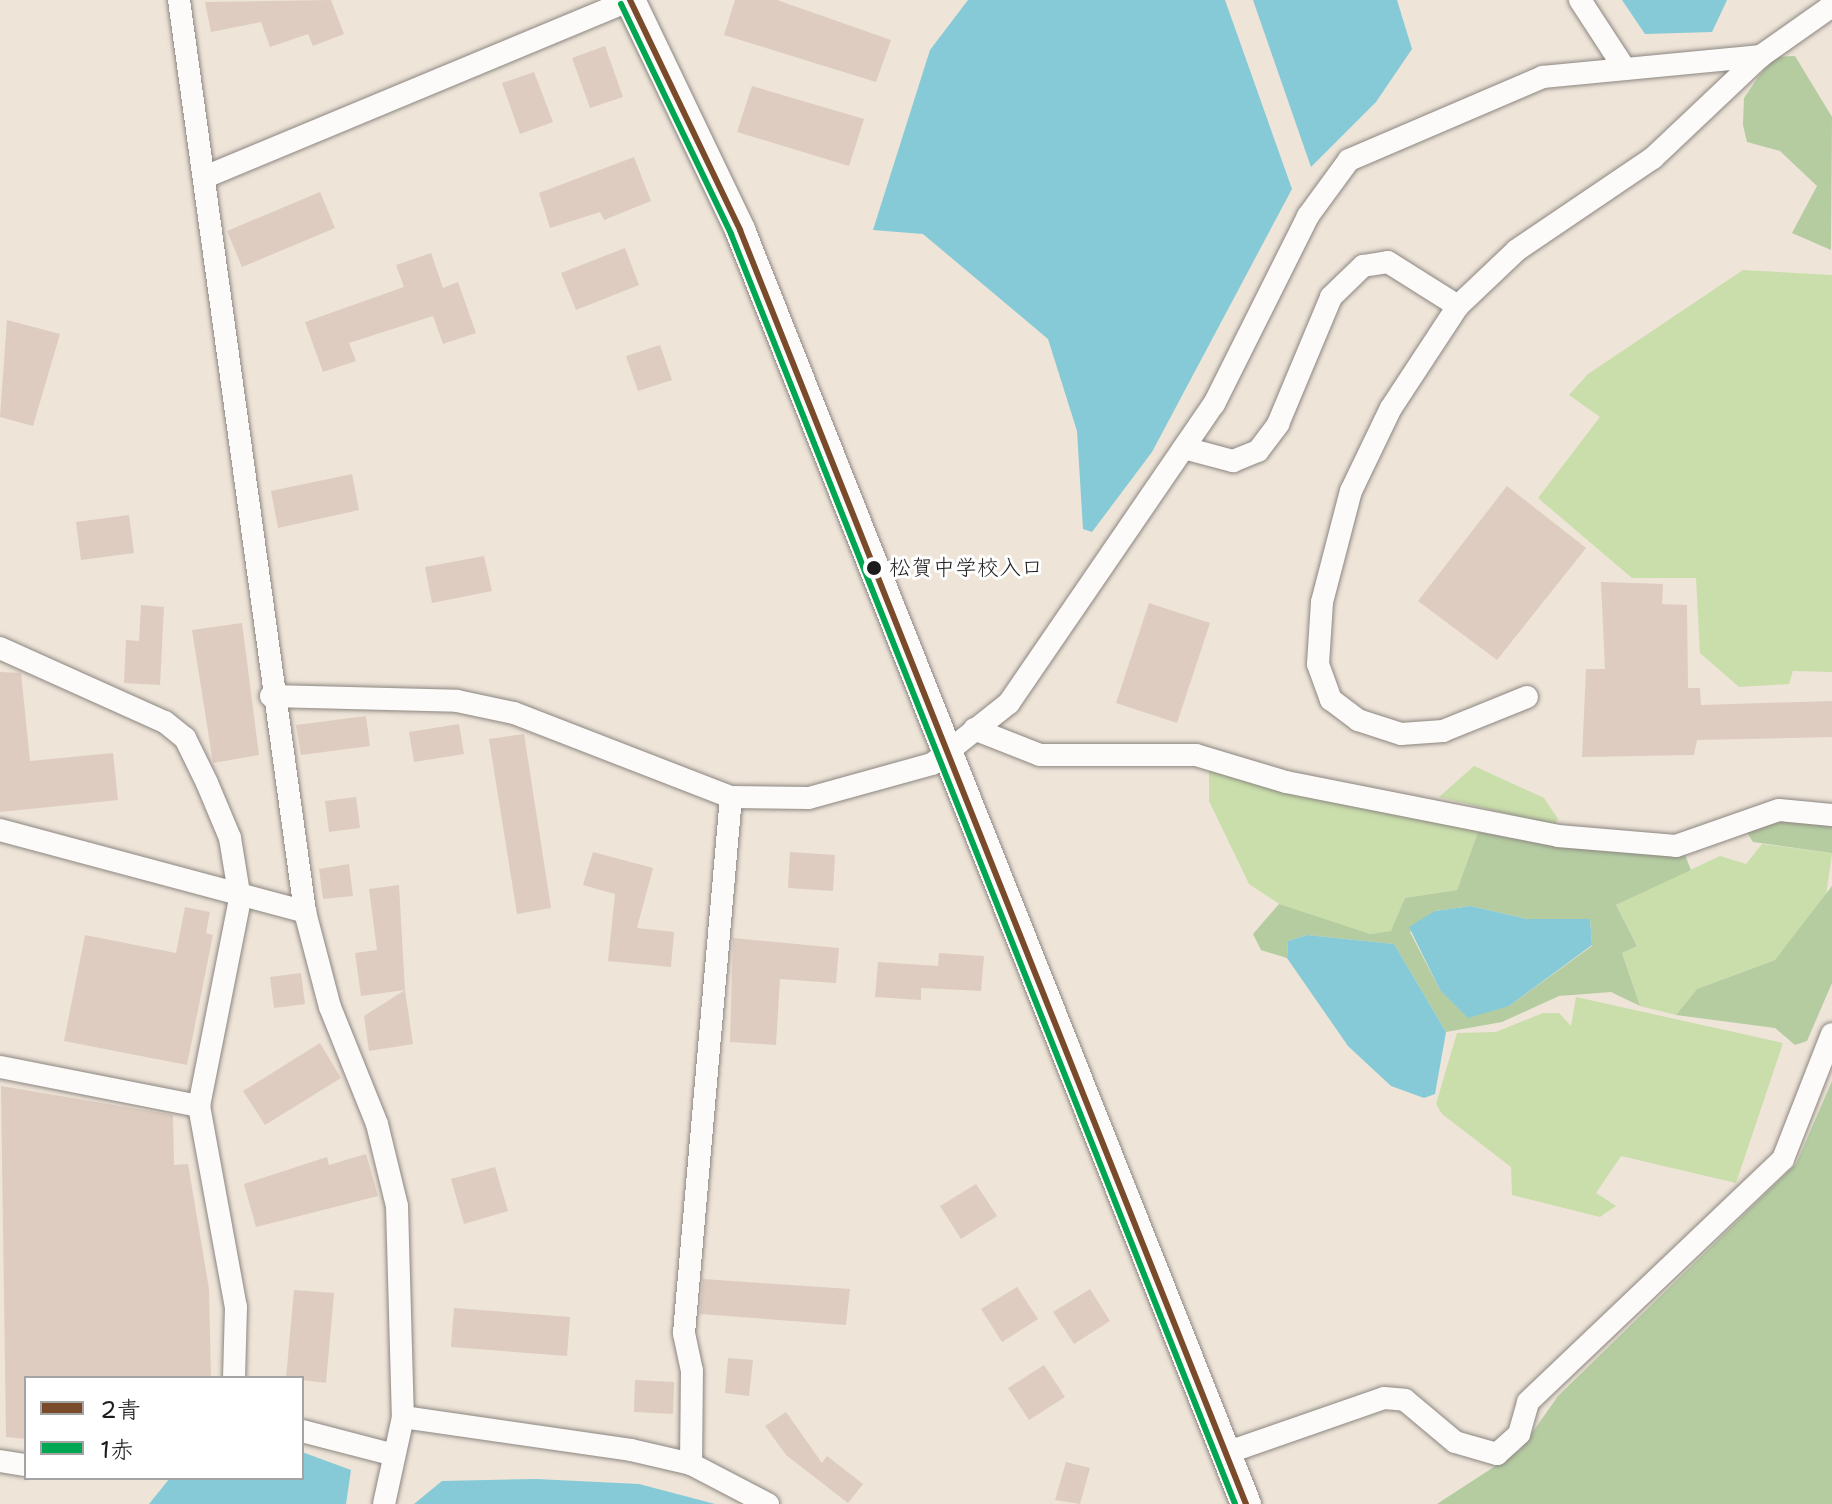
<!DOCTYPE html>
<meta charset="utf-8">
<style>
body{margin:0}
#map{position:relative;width:1832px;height:1504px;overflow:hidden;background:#eee4d8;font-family:"Shantell Sans","Klee One",sans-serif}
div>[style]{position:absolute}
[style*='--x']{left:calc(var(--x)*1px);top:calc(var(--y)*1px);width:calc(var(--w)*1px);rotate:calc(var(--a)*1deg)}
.green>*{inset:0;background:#c9deab}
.forest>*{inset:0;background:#b5cca1}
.water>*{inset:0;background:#85cad6}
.building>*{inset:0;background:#deccc0}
.roads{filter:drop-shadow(0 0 2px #8c8681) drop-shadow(0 0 2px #8c8681)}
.street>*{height:22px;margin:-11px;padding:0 11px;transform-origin:11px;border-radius:11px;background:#fcfbf9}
.secondary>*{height:30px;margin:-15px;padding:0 15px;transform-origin:15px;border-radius:15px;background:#fcfbf9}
.bus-1>*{height:6px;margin:-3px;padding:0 3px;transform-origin:3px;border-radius:3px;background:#7a4b2a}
.bus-2>*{height:6px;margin:-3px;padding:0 3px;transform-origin:3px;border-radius:3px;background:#00a651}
.dots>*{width:22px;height:22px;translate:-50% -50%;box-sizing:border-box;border:4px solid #fff;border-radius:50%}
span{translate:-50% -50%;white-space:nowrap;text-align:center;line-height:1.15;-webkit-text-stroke:6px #fff;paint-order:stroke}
.bus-label{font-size:22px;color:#1c1c1c}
.left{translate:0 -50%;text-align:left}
.legend{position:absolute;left:24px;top:1376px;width:280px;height:104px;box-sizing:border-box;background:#fff;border:2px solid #a4a4a4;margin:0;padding:10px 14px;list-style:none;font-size:24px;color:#1c1c1c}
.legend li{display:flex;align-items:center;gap:16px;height:40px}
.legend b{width:40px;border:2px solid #a4a4a4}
</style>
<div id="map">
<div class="green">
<div style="clip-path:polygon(1743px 270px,1832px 275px,1832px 672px,1793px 671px,1789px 684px,1739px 687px,1700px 653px,1696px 578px,1632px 578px,1538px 498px,1600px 417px,1569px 395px,1588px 374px)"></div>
<div style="clip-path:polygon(1474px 766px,1544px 798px,1558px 819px,1554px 825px,1439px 797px)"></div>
<div style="clip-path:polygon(1209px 768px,1408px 811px,1478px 832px,1457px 890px,1405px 898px,1392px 931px,1370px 934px,1290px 911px,1249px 884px,1209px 801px)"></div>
<div style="clip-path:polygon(1762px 844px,1832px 853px,1825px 902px,1775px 960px,1697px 989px,1676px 1015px,1640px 1006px,1622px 953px,1637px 946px,1616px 905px,1720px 856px,1746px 864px)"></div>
<div style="clip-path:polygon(1576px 997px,1783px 1043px,1736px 1183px,1621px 1156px,1596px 1193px,1616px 1206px,1600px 1217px,1512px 1195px,1511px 1167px,1442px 1114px,1436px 1104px,1457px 1033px,1496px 1032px,1543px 1013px,1559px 1013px,1571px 1026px)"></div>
</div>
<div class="forest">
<div style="clip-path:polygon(1795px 56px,1832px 117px,1831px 250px,1792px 233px,1817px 186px,1780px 151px,1747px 142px,1743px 125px,1744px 98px,1759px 76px,1775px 57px)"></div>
<div style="clip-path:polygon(1793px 819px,1832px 827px,1832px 853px,1753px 842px,1746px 831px)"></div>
<div style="clip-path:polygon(evenodd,1478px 832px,1558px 847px,1685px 855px,1691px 870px,1616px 905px,1637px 946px,1622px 953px,1640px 1006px,1611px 992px,1559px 996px,1502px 1022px,1446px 1032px,1394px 944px,1307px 935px,1288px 941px,1287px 958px,1261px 950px,1253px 934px,1279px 904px,1370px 934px,1391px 931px,1405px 898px,1457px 890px,1478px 832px,1471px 906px,1527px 919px,1590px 919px,1592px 946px,1509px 1006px,1440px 990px,1410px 932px,1435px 911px,1471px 906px)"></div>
<div style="clip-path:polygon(1832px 886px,1832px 983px,1807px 1041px,1795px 1045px,1775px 1028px,1676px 1015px,1697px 989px,1775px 960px)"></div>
<div style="clip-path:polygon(1832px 1081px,1832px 1504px,1437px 1504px,1520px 1450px,1558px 1396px,1796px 1164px)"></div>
</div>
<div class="water">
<div style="clip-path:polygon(968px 0,1225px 0,1292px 189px,1152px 452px,1092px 532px,1083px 529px,1077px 431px,1048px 339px,923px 234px,873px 230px,930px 50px)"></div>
<div style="clip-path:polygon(1253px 0,1397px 0,1412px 49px,1376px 102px,1311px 167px)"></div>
<div style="clip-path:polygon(1622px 0,1727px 0,1712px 32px,1645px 34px)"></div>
<div style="clip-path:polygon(1471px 906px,1527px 919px,1590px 919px,1592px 945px,1509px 1006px,1468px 1018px,1440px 990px,1409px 927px,1435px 911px)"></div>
<div style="clip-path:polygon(1307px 935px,1394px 944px,1446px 1032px,1435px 1094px,1424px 1098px,1391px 1086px,1348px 1046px,1287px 958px,1288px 941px)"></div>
<div style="clip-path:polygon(302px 1452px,351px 1470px,346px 1504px,149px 1504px,170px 1478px,302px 1478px)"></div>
<div style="clip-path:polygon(536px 1479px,639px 1484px,715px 1504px,414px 1504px,442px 1481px)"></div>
</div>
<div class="building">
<div style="clip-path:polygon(331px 0,344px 34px,313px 46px,308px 34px,270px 47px,261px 22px,211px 32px,205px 2px)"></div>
<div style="clip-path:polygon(735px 0,777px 0,891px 40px,876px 82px,724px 35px)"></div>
<div style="clip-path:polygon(605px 46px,623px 97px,590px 108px,572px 58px)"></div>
<div style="clip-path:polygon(534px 72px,553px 122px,520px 134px,502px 83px)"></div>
<div style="clip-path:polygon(752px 86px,864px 119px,849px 166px,737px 132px)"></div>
<div style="clip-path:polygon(634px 157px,651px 201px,604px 220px,600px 212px,550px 228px,539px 193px)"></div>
<div style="clip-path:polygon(320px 192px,335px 228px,242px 267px,227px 231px)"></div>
<div style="clip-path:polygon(625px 248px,639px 285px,576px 310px,561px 273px)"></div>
<div style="clip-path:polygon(431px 253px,443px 288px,458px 282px,476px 333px,443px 344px,433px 316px,349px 343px,356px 361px,323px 372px,305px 322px,404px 287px,396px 265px)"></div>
<div style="clip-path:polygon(7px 320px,60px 334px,33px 426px,0 417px)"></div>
<div style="clip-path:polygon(660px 345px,672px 380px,638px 391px,626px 356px)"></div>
<div style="clip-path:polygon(352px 474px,359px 510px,278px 528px,271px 491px)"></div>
<div style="clip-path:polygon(1507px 486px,1586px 548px,1497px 660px,1418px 601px)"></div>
<div style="clip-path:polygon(129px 515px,134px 553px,81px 560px,76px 522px)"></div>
<div style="clip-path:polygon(484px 556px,492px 591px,432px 603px,425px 567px)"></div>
<div style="clip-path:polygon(1601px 582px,1663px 584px,1662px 604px,1687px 605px,1688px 688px,1700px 688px,1701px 705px,1832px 701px,1832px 737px,1697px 740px,1694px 755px,1582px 757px,1586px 669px,1605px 669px)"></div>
<div style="clip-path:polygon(1149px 603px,1210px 623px,1177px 723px,1116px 703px)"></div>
<div style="clip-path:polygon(141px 605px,164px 607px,160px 685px,124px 683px,126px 640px,139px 641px)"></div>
<div style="clip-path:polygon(242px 623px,259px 755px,213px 763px,192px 630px)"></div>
<div style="clip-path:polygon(0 672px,21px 673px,30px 761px,113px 753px,118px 800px,0 812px)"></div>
<div style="clip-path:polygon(366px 716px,370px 746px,301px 755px,296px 725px)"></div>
<div style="clip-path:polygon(459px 724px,464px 754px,414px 762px,409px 732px)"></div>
<div style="clip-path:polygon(524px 734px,551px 908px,517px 914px,489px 739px)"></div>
<div style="clip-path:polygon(356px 797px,360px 828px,329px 832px,325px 801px)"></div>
<div style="clip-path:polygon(593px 852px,653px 868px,637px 928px,674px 932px,671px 967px,608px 961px,615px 894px,583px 885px)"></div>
<div style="clip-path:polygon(790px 852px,835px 855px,833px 891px,788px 888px)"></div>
<div style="clip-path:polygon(349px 864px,353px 896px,323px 899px,319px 869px)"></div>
<div style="clip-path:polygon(399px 885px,405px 990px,361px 996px,355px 953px,377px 950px,369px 889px)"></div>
<div style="clip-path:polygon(185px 907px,210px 912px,206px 933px,213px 935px,187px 1065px,64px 1041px,85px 935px,176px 953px)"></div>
<div style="clip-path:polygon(733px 938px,839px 948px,836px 983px,780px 979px,776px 1045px,730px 1042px)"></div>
<div style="clip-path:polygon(939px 953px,984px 956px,981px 991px,921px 988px,921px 1000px,875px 997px,878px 962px,938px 966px)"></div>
<div style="clip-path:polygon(301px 973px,305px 1004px,274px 1008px,270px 977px)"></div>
<div style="clip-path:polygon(405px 990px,413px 1044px,369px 1051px,364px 1016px)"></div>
<div style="clip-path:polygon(320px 1043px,341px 1078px,265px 1125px,243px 1091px)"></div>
<div style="clip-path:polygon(1px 1086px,173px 1115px,174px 1165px,188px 1164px,209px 1289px,211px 1378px,26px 1378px,26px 1439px,6px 1437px)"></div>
<div style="clip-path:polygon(366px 1154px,378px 1196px,256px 1227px,244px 1184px,327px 1157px,329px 1165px)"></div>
<div style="clip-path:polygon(495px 1167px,508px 1211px,464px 1224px,451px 1179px)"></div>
<div style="clip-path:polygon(976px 1184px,997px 1216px,961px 1239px,940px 1206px)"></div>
<div style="clip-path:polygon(703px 1279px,850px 1289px,846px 1325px,700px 1314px)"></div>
<div style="clip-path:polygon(1017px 1287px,1038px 1319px,1002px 1342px,981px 1309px)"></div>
<div style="clip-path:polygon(1090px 1289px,1110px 1321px,1074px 1344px,1053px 1312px)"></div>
<div style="clip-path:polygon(294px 1290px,334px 1293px,326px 1383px,286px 1378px)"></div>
<div style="clip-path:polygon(454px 1308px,570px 1317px,567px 1356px,451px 1347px)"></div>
<div style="clip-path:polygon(728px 1358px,753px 1360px,749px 1396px,725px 1393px)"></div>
<div style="clip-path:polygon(1044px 1365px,1065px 1397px,1029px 1420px,1008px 1388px)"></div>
<div style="clip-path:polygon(635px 1380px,674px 1382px,673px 1414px,634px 1412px)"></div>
<div style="clip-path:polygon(786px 1412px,822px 1463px,827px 1456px,863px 1484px,848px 1503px,786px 1455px,765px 1426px)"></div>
<div style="clip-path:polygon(1066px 1462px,1090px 1468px,1080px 1504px,1055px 1500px)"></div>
</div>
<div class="roads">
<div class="street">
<div style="--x:179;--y:0;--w:921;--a:82.13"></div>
<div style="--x:305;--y:912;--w:98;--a:75.3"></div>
<div style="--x:330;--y:1007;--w:126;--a:68.1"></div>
<div style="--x:377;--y:1124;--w:84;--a:76.3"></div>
<div style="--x:397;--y:1206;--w:211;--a:88.4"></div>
<div style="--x:403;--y:1417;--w:89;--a:102.3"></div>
<div style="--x:1580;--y:0;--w:82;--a:56.9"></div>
<div style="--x:205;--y:177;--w:460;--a:-22.6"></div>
<div style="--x:1184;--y:448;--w:51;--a:14.9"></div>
<div style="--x:1233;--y:461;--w:27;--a:-22"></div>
<div style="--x:1258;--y:451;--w:34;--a:-53"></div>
<div style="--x:1278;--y:424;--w:138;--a:-67.3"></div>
<div style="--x:1331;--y:297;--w:45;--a:-44.1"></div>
<div style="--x:1363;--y:266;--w:25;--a:-9"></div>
<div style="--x:1388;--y:262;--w:83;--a:32.2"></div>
<div style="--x:0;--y:648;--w:181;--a:24.2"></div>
<div style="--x:165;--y:722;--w:26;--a:39"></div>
<div style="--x:185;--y:738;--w:50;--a:63.9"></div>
<div style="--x:207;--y:783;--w:60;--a:67.3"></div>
<div style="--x:230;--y:838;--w:62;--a:80.7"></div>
<div style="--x:240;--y:899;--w:211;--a:101.2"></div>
<div style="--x:271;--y:696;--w:186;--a:1.5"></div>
<div style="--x:457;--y:701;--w:58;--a:11.9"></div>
<div style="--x:514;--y:713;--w:233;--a:21.2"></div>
<div style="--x:731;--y:797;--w:78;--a:0.7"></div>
<div style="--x:809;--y:798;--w:128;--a:-15.5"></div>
<div style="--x:932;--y:764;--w:98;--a:-38.4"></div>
<div style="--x:1009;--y:703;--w:363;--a:-55.6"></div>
<div style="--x:1214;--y:404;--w:210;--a:-63.4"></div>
<div style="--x:1308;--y:216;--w:69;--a:-53.8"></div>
<div style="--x:1349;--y:160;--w:211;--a:-23.2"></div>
<div style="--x:1543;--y:77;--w:219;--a:-5.5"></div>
<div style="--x:1761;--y:56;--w:87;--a:-35.2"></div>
<div style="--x:1527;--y:697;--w:91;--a:158"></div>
<div style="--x:1443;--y:731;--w:42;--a:175.9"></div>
<div style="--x:1401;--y:734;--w:45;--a:-162"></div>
<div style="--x:1358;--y:720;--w:34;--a:-143"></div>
<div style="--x:1331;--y:700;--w:38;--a:-110"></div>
<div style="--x:1318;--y:664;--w:62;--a:-86.3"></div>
<div style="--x:1322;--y:602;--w:115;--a:-75.4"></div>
<div style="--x:1351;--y:491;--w:92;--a:-64.3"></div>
<div style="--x:1391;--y:408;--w:122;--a:-56.7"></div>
<div style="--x:1458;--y:306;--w:81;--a:-43.5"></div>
<div style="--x:1517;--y:250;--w:164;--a:-34.1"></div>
<div style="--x:1653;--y:158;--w:149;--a:-43.4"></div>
<div style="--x:974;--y:729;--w:71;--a:21.5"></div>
<div style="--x:1040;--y:755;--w:156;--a:0"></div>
<div style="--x:1196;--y:755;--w:94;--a:16.7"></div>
<div style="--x:1286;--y:782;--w:277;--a:11.2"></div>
<div style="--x:1558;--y:836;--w:118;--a:4.8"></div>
<div style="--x:1676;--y:846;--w:109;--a:-19.3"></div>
<div style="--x:1779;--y:810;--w:53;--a:5.4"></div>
<div style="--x:0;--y:830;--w:316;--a:15"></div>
<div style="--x:0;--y:1067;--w:203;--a:11.1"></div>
<div style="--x:199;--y:1106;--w:204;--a:79.6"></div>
<div style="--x:236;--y:1307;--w:71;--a:91.6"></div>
<div style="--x:403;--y:1417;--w:230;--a:8.2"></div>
<div style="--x:631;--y:1450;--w:62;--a:13.1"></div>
<div style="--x:691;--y:1464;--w:87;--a:27.5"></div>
<div style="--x:302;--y:1431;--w:95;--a:14.6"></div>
<div style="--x:1226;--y:1453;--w:167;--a:-19.2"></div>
<div style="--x:1384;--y:1398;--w:21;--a:5"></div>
<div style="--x:1405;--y:1400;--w:65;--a:40"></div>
<div style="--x:1455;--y:1442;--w:44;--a:15.9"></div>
<div style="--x:1497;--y:1454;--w:30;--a:-42"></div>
<div style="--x:1519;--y:1434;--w:33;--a:-74"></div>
<div style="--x:1528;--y:1402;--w:352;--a:-43.6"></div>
<div style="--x:1783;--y:1159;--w:134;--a:-68.6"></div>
<div style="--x:0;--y:1461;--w:26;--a:9"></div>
<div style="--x:691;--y:1464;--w:93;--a:-89.4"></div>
<div style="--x:692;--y:1371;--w:39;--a:-102"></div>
<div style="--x:684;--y:1333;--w:538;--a:-84.99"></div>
</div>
<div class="secondary">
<div style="--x:630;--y:0;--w:255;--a:64.4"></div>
<div style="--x:740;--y:230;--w:1371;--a:68.34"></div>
</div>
</div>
<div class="bus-1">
<div style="--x:630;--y:0;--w:255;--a:64.4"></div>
<div style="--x:740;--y:230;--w:1371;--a:68.34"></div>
</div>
<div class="bus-2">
<div style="--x:621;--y:4;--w:255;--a:64.4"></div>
<div style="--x:731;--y:234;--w:1366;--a:68.35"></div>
</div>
<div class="dots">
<div style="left:874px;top:568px;background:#1c1c1c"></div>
</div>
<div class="bus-label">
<span class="left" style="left:889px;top:568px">松賀中学校入口</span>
</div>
<ul class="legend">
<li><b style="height:10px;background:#7a4b2a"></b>2青</li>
<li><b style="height:10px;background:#00a651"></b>1赤</li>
</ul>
</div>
